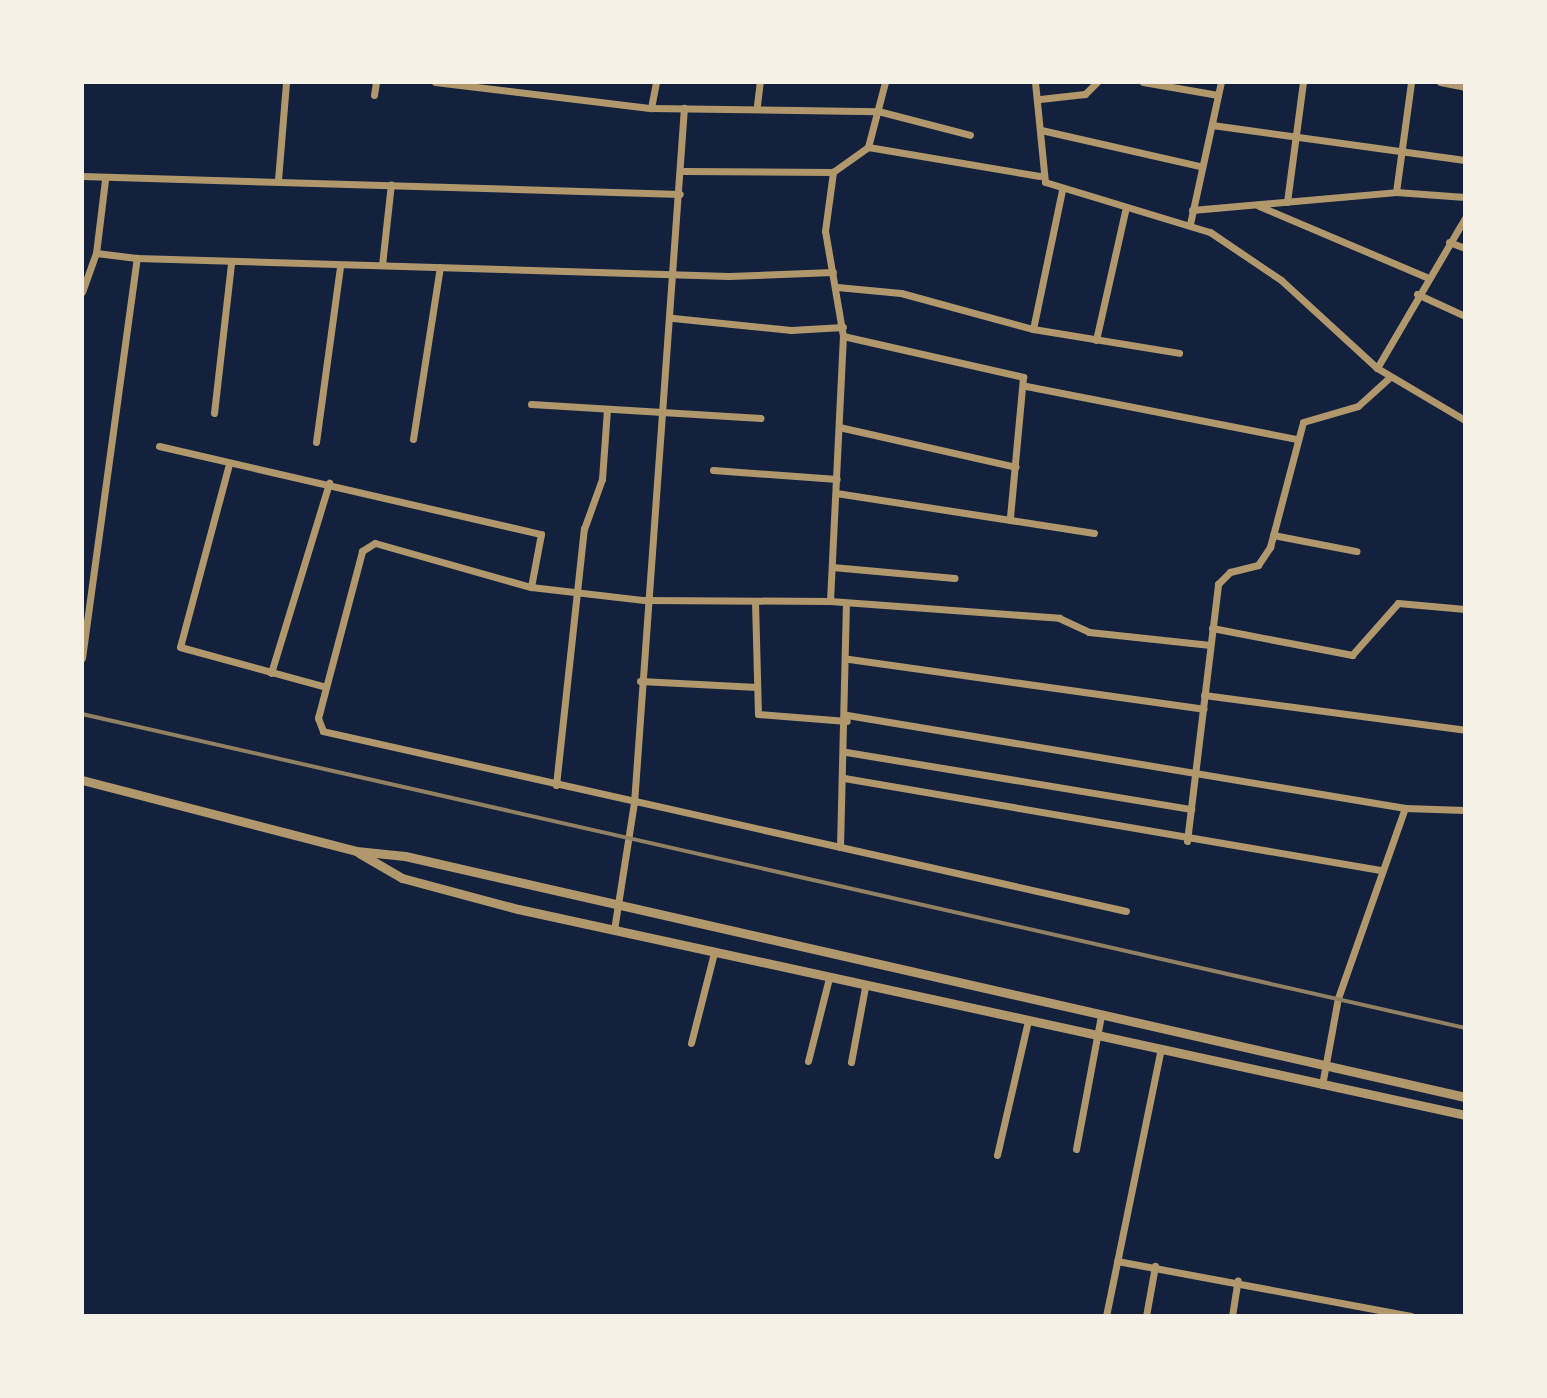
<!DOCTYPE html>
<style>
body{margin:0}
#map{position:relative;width:1547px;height:1398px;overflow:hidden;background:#14213d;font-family:"Roboto Condensed",sans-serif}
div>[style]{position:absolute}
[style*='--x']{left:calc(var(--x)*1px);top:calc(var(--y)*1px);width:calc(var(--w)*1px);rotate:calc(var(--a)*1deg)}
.minor>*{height:7px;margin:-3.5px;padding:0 3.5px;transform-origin:3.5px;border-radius:3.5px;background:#b1986c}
.tertiary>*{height:9px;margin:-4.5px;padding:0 4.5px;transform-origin:4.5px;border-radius:4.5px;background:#b1986c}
.rail>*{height:4px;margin:-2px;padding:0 2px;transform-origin:2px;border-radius:2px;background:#918062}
span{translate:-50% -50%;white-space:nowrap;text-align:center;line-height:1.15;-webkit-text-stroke:8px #f6f1e7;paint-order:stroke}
.frame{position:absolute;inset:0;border:84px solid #f6f1e7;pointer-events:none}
</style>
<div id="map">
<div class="minor">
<div style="--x:435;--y:82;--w:218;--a:6.9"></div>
<div style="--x:651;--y:108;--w:227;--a:0.8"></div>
<div style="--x:878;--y:111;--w:95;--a:14.6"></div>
<div style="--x:1035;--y:82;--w:100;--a:84.3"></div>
<div style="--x:1045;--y:182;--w:172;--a:16.9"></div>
<div style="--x:1210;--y:232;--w:86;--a:34.1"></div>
<div style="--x:1281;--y:280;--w:130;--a:42.5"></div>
<div style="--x:1377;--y:368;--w:102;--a:30.6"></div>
<div style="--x:1143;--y:82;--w:76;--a:9.8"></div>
<div style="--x:1440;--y:82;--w:25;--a:11"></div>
<div style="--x:374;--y:95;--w:13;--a:-81"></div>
<div style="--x:1040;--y:99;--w:45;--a:-6.3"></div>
<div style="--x:1085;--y:94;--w:17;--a:-45"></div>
<div style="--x:757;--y:105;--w:23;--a:-83"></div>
<div style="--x:651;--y:108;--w:26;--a:-79"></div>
<div style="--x:1212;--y:125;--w:255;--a:7.9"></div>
<div style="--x:1041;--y:130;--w:163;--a:12.8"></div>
<div style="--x:868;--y:147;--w:174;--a:9.6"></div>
<div style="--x:682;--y:171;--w:151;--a:0.4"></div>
<div style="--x:833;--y:172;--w:43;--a:-35.5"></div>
<div style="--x:868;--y:147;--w:67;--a:-75.3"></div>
<div style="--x:82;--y:176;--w:598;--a:1.72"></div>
<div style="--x:105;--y:180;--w:74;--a:97"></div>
<div style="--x:96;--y:253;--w:41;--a:7"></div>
<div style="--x:137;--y:258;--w:592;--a:1.74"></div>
<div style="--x:729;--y:276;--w:104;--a:-2.2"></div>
<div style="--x:278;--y:180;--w:98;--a:-85.3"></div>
<div style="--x:1396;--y:192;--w:111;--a:-82.2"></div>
<div style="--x:1287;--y:202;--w:121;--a:-82.4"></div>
<div style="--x:1259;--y:206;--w:181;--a:23"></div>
<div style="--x:1192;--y:210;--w:205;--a:-5"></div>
<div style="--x:1396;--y:192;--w:69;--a:4.1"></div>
<div style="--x:1190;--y:224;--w:145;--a:-77.7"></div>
<div style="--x:1449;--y:242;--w:17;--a:21"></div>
<div style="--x:382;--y:265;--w:81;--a:-83.7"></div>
<div style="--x:837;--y:287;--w:64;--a:5.4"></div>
<div style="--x:901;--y:293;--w:137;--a:15.3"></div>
<div style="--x:1033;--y:329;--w:148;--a:9.3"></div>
<div style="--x:82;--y:292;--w:41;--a:-70.3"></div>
<div style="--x:1417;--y:294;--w:53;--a:24.6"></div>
<div style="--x:673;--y:318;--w:119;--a:5.8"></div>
<div style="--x:791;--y:330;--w:52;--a:-3.3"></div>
<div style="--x:1033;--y:329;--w:142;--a:-78.2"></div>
<div style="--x:843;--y:336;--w:185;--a:12.8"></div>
<div style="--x:1023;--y:377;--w:141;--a:95.3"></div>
<div style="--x:1096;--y:340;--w:136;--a:-77.3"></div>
<div style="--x:1377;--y:368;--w:174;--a:-59.6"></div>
<div style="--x:1026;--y:386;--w:276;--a:11.1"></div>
<div style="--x:531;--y:404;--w:230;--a:3.5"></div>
<div style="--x:214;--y:413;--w:151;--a:-83.5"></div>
<div style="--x:839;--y:427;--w:181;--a:12.7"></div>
<div style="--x:413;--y:439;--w:174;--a:-81.1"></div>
<div style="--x:316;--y:442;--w:177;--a:-82.2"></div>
<div style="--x:159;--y:446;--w:392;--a:13"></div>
<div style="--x:541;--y:534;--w:54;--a:100.7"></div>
<div style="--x:229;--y:464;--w:189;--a:105"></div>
<div style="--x:180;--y:647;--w:151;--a:15.3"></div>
<div style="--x:713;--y:470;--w:124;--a:4.2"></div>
<div style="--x:836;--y:493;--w:261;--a:8.8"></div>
<div style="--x:1273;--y:535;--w:85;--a:10.9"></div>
<div style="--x:832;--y:567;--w:123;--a:5.1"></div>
<div style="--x:755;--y:601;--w:113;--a:88.5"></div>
<div style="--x:758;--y:714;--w:89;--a:4.5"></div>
<div style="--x:830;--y:601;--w:265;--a:-87.2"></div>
<div style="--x:843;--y:336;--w:107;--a:-99.7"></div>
<div style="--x:825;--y:231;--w:60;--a:-82.3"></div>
<div style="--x:1212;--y:628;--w:143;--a:10.9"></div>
<div style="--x:1352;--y:655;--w:69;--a:-48.5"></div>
<div style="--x:1398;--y:603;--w:67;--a:5.1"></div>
<div style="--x:82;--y:658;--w:404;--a:-82.2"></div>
<div style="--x:849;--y:659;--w:358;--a:8"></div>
<div style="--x:271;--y:673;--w:199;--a:-73"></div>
<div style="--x:640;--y:681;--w:117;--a:2.9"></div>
<div style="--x:1204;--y:695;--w:263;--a:7.6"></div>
<div style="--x:847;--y:715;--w:566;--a:9.46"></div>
<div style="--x:1405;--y:808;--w:60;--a:1.9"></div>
<div style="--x:846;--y:752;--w:350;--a:9.4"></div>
<div style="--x:844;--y:778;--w:544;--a:9.74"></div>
<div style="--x:556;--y:785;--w:258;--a:-83.8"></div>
<div style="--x:584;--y:529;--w:53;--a:-70.2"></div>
<div style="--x:602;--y:479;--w:70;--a:-85.9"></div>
<div style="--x:1187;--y:841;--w:259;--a:-83.1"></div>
<div style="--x:1218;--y:584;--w:17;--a:-45"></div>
<div style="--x:1230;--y:572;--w:29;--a:-14"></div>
<div style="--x:1258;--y:565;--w:22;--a:-56"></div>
<div style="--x:1270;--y:547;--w:129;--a:-75.2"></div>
<div style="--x:1303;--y:422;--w:57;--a:-16.2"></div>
<div style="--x:1358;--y:406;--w:43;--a:-42.2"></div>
<div style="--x:840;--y:847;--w:244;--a:-88.6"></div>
<div style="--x:1126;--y:911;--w:823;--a:-167.37"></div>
<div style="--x:323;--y:731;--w:14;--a:-111"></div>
<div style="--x:318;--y:718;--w:173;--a:-75.2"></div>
<div style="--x:362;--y:551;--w:15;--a:-32"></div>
<div style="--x:375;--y:543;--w:162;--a:15.8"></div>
<div style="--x:531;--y:587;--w:114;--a:6.6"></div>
<div style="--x:644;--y:600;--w:186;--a:0.3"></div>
<div style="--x:830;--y:601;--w:230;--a:4.2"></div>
<div style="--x:1059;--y:618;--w:33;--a:25"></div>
<div style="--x:1089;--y:632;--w:122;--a:6.1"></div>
<div style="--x:614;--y:930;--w:129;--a:-81.1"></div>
<div style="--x:634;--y:803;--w:697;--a:-85.89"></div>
<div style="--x:691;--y:1043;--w:93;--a:-75.7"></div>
<div style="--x:808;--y:1061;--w:86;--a:-75.8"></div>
<div style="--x:851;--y:1062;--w:76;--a:-79.4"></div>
<div style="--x:1322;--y:1085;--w:88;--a:-79.6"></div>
<div style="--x:1338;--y:998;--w:201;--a:-70.6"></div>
<div style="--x:1076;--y:1149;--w:135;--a:-79.4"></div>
<div style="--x:997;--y:1155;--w:138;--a:-77"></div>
<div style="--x:1117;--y:1261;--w:299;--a:10.6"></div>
<div style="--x:1106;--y:1316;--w:273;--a:-78.4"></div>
<div style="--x:1146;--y:1316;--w:51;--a:-79.8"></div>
<div style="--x:1232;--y:1316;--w:36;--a:-81"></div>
</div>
<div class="tertiary">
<div style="--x:82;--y:780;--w:283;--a:14.5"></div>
<div style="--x:356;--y:851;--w:49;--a:5.8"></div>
<div style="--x:405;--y:856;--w:1087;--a:12.81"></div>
<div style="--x:359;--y:853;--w:50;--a:30.2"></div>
<div style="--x:402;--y:878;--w:120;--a:15"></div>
<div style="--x:518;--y:909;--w:969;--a:12.27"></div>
</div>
<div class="rail">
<div style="--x:82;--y:714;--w:1418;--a:12.79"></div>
</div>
<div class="frame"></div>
</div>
